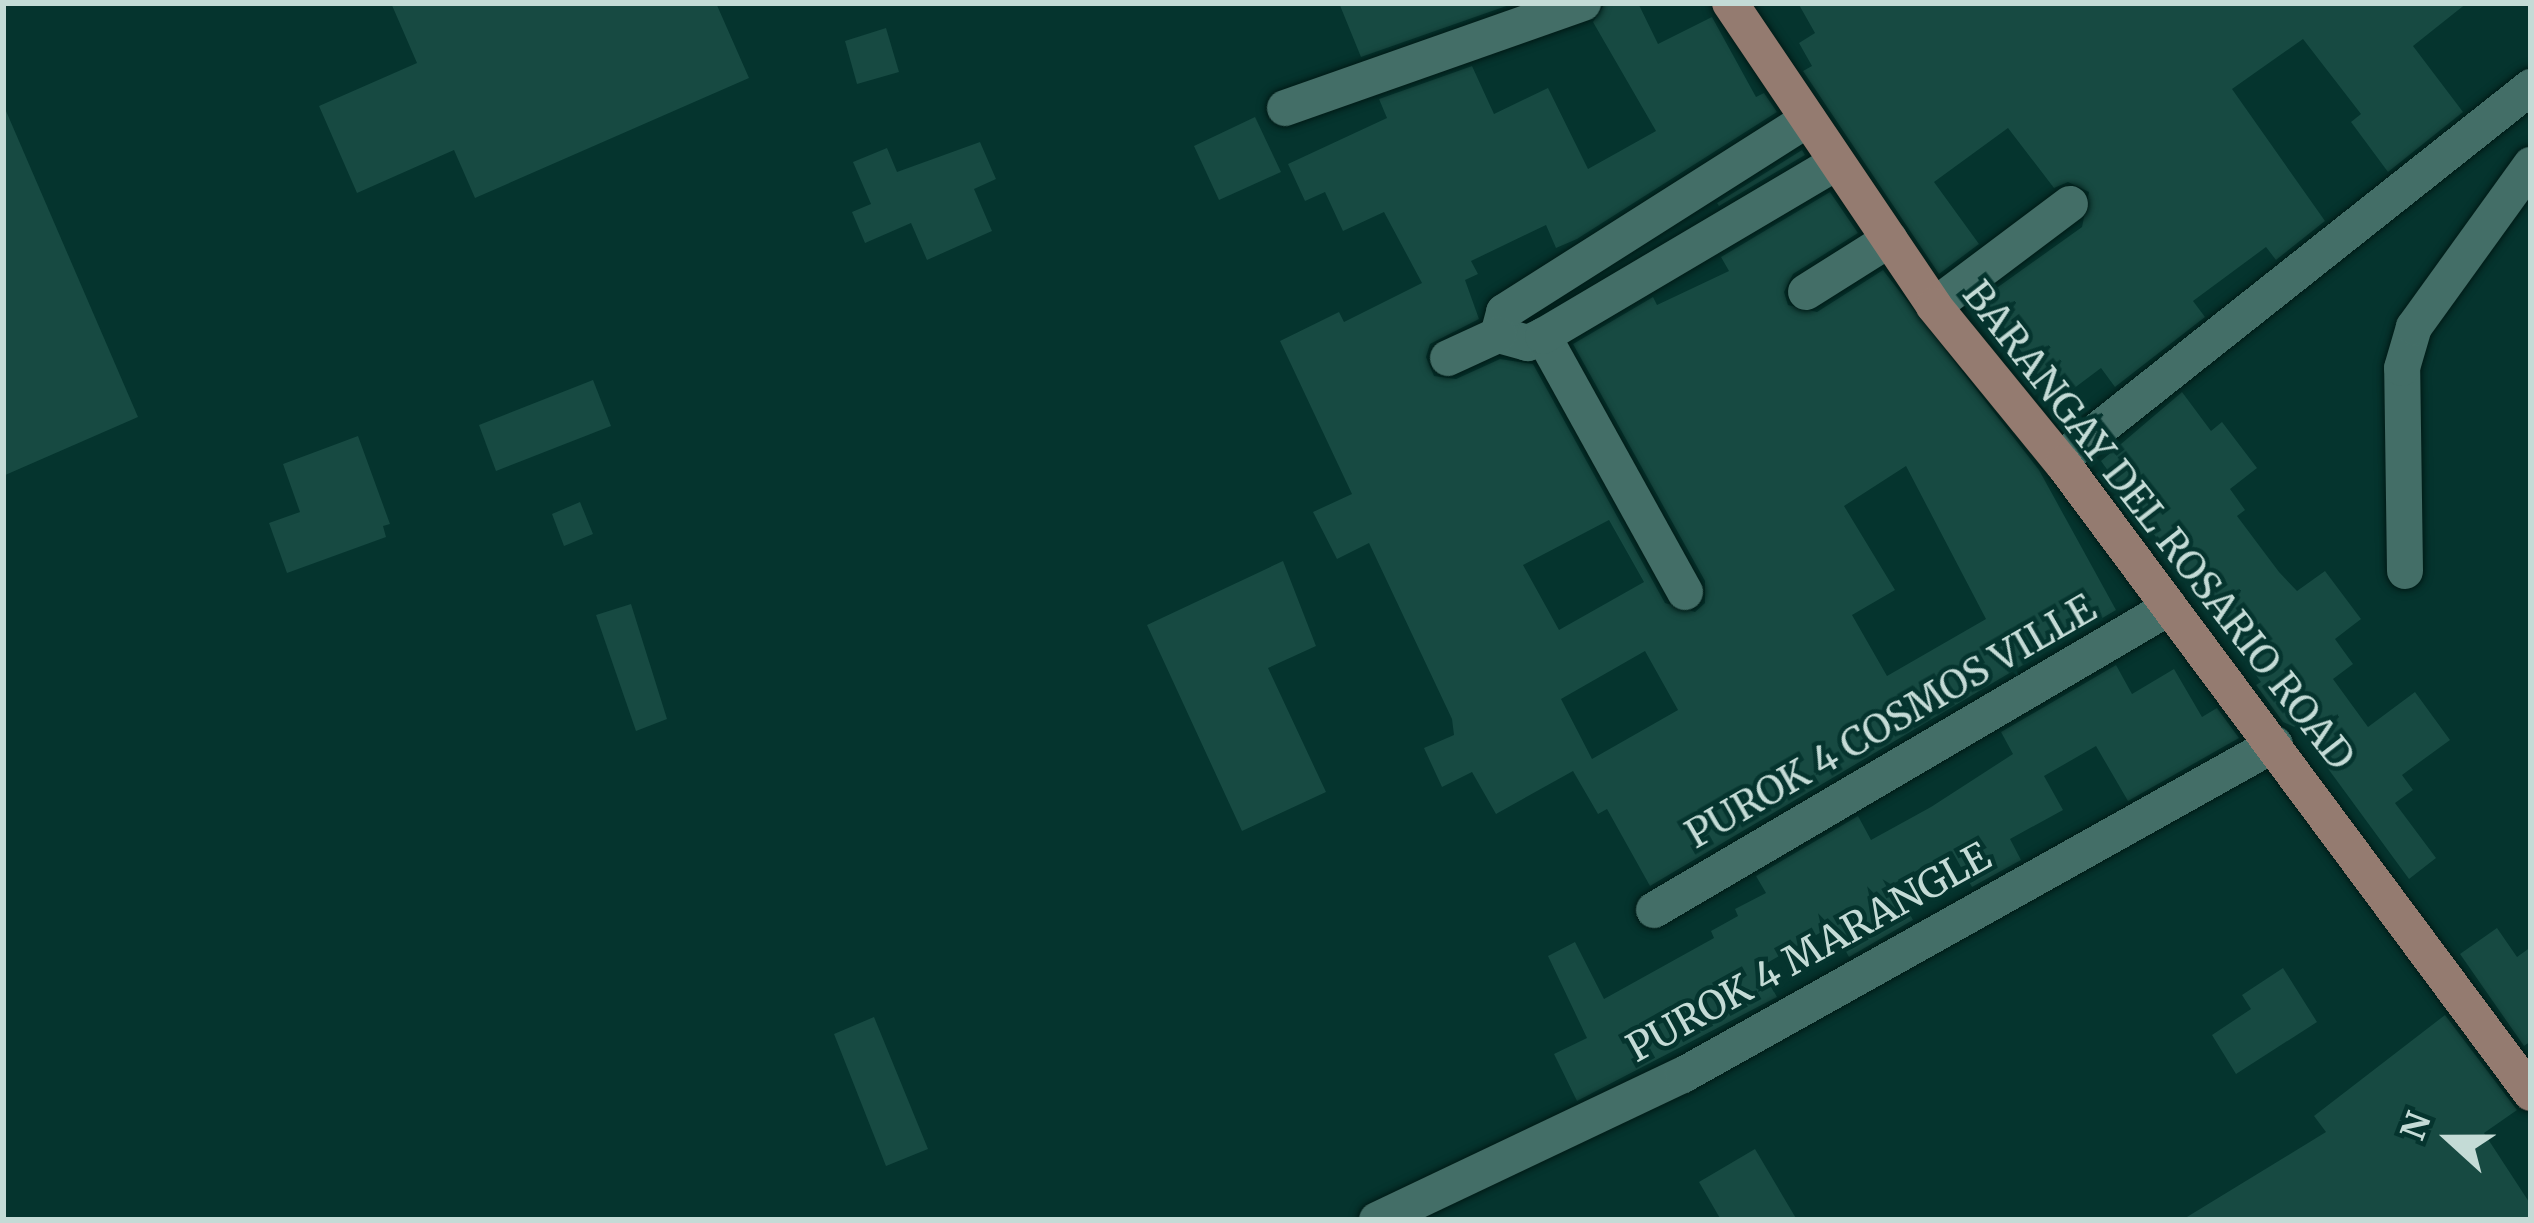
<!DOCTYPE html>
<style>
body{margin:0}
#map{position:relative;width:2534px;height:1223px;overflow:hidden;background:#05342e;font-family:Merriweather,serif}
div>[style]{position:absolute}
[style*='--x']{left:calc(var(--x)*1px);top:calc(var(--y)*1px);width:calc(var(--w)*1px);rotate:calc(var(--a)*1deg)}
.building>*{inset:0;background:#174a42}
.roads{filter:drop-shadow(0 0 3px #001a16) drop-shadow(0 0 3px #001a16)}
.minor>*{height:36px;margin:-18px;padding:0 18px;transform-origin:18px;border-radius:18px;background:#436e67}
.major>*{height:36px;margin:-18px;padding:0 18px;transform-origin:18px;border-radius:18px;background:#947b70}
span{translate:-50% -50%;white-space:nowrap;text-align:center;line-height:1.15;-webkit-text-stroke:9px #05342e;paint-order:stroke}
.street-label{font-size:39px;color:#c4dbd6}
.frame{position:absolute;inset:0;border:6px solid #c4dbd6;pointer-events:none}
.north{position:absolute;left:2390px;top:1079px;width:120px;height:120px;-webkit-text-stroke:9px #05342e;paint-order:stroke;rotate:291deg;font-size:33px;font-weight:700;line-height:48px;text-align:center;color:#c4dbd6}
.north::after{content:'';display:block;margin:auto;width:42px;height:54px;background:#c4dbd6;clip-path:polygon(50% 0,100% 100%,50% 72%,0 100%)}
</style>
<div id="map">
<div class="building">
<div style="clip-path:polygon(391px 3px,716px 3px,749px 78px,475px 198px,454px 150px,357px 193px,319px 106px,417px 63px)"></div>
<div style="clip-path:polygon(1339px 3px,1515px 3px,1361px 57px)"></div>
<div style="clip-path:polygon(evenodd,1605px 3px,1638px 3px,1658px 44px,1712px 17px,1756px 97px,1764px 93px,1777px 112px,1577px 239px,1556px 248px,1546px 225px,1471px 261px,1478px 274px,1465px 280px,1479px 319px,1430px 344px,1426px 357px,1434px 376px,1456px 379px,1500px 359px,1533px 364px,1665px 603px,1695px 612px,1705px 603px,1705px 581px,1573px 344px,1653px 297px,1657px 305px,1729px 271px,1721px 257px,1830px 192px,1858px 233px,1793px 274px,1784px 292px,1788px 305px,1817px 312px,1883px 270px,2039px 470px,2116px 610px,1650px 886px,1607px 809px,1598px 814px,1573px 771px,1496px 814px,1472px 772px,1442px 787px,1424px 748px,1454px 735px,1452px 719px,1369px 543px,1337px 559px,1313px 512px,1352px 494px,1280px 341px,1339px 312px,1344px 322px,1422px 283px,1384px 212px,1343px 231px,1325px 192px,1305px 201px,1288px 164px,1387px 118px,1379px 99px,1472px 66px,1494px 114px,1548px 88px,1588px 169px,1656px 131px,1593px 22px,1605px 3px,1906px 466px,1986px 619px,1887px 676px,1852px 615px,1895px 590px,1844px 506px,1906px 466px,1605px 3px,1609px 520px,1644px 582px,1559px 630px,1523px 565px,1609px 520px,1605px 3px,1645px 651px,1678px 710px,1592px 759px,1561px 699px,1645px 651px)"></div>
<div style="clip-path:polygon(1798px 3px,2467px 3px,2413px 46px,2463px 112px,2388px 172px,2351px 122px,2361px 114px,2303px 39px,2232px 89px,2325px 221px,2276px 260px,2266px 247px,2193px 301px,2205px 317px,2115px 387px,2101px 368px,2057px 401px,1985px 301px,1966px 310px,2082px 227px,2089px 192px,2068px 182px,2054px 188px,2008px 128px,1934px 182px,1979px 244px,1939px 274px,1803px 71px,1812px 66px,1799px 43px,1815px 33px)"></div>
<div style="clip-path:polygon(886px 28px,899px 72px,857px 84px,845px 41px)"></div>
<div style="clip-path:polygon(3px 104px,138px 417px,3px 476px)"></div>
<div style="clip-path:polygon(1255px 117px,1281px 172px,1219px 200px,1194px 146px)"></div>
<div style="clip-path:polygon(980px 142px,996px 179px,974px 189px,992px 231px,927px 260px,911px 223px,865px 243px,852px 212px,871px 204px,853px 162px,887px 148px,897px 172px)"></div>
<div style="clip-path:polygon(1802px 150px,1805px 155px,1719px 206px,1717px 203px)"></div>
<div style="clip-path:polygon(593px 380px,611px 426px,496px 471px,479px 425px)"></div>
<div style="clip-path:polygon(2182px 392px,2211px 431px,2222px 422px,2257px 468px,2230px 489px,2245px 510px,2237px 516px,2279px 572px,2297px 591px,2325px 571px,2361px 619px,2335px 639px,2353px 664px,2333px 679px,2368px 727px,2415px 692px,2450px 740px,2402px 775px,2413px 790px,2395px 803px,2436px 858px,2409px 879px,2299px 729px,2283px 722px,2256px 685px,2261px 682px,2101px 461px)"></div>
<div style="clip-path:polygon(358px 436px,390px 524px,383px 526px,386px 537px,287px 573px,269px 523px,300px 512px,283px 464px)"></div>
<div style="clip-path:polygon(580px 502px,593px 534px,564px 546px,552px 514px)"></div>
<div style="clip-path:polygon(1283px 561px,1316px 646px,1268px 668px,1326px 792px,1242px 831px,1147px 625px)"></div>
<div style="clip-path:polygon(631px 604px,667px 719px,636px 731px,596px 615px)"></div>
<div style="clip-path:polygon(2116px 665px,2132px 694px,2174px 669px,2202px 717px,2217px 708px,2239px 738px,2128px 801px,2096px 746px,2044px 776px,2063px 810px,2010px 839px,2021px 860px,1972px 887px,1952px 851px,1893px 884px,1913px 920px,1849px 957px,1832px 926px,1760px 967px,1777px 997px,1577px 1101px,1554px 1054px,1587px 1038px,1548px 956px,1575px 942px,1604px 999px,1714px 938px,1711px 931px,1738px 916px,1735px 909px,1766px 893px,1756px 876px,1858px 816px,1871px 840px,1931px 807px,2013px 754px,2001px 732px)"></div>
<div style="clip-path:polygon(2497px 928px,2517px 957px,2531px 947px,2531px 1041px,2524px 1046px,2460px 954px)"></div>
<div style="clip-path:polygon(2283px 968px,2317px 1022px,2236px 1074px,2212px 1035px,2251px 1009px,2242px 995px)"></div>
<div style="clip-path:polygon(2445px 1015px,2517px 1110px,2484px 1133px,2531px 1205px,2531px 1220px,2182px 1220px,2326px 1132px,2314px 1116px)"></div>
<div style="clip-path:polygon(874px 1017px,928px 1149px,886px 1166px,834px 1034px)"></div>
<div style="clip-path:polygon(1755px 1149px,1797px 1220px,1721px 1220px,1699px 1182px)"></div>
</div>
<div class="roads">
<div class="minor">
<div style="--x:1285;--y:108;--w:316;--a:-19.4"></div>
<div style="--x:1806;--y:292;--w:99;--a:-32.2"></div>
<div style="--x:1934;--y:306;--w:170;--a:-36.9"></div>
<div style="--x:1543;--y:336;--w:17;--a:155"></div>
<div style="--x:1528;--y:343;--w:31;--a:-165"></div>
<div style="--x:1498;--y:335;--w:24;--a:-75"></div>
<div style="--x:1504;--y:312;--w:360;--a:-32.4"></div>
<div style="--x:1448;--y:358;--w:55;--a:-24.7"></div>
<div style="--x:2060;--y:460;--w:601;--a:-38.38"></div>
<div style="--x:2405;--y:571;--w:203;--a:-90.8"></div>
<div style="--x:2402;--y:368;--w:43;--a:-73.7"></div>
<div style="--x:2414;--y:327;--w:200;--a:-54.2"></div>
<div style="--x:1685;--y:592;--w:293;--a:-119"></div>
<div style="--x:1543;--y:336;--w:338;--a:-30.6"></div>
<div style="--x:1654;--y:910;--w:598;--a:-30.42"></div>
<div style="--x:1377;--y:1220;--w:339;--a:-25.4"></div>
<div style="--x:1683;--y:1075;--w:678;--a:-29.21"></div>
</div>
<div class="major">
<div style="--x:1730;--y:3;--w:365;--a:56"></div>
<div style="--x:1934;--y:306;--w:204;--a:50.8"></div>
<div style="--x:2063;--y:464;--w:784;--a:53.35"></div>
</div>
</div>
<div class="street-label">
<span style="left:2158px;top:526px;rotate:52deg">BARANGAY DEL ROSARIO ROAD</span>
<span style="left:1891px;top:722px;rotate:-30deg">PUROK 4 COSMOS VILLE</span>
<span style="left:1809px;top:953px;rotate:-29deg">PUROK 4 MARANGLE</span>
</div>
<div class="frame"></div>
<div class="north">N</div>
</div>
